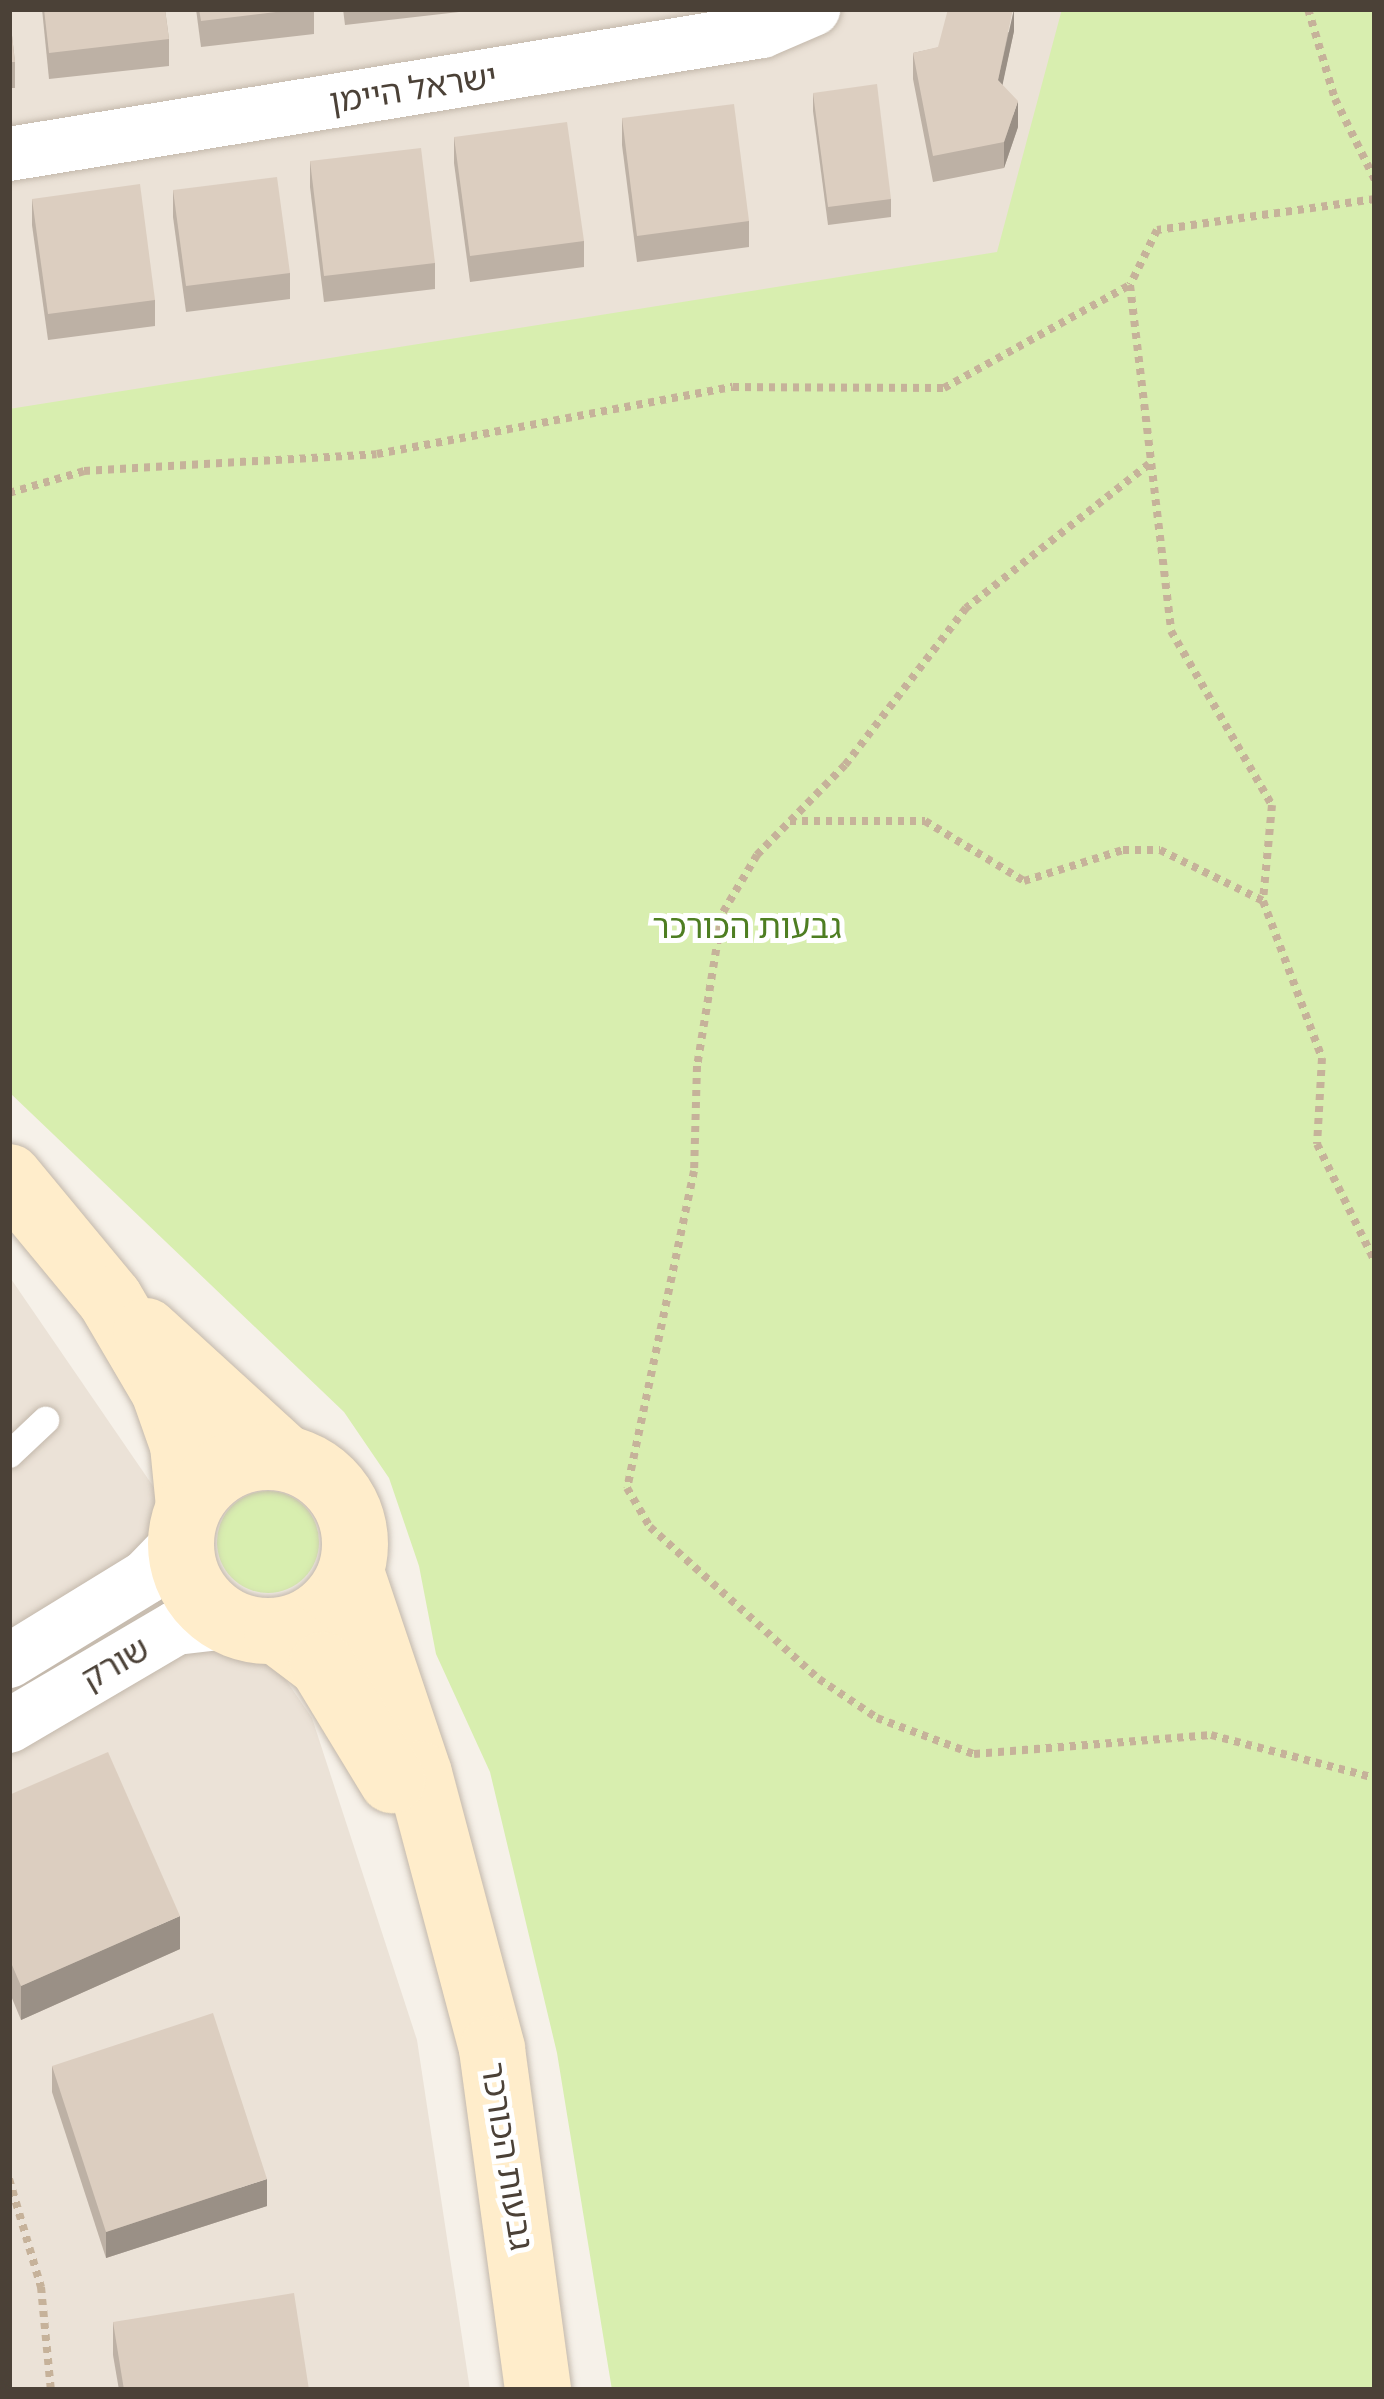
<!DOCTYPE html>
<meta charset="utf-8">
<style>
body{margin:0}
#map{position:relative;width:1384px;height:2399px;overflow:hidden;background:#f6f1e9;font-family:"IBM Plex Sans","Noto Sans Hebrew",sans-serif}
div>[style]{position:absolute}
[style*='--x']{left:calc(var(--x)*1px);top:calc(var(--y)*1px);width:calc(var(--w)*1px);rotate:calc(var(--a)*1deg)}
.residential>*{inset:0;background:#ebe2d7}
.green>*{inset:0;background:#d8eeaf}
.round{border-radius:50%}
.path>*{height:8px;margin-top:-4px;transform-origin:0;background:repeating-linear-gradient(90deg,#c6b29a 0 6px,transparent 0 12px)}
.roads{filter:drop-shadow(0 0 3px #c3b8ab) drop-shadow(0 0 3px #c3b8ab)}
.lane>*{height:27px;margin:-13.5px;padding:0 13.5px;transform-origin:13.5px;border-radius:13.5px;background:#fff}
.street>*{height:54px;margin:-27px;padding:0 27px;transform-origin:27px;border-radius:27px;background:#fff}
.secondary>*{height:66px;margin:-33px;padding:0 33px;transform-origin:33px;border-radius:33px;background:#ffedcb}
.secondary>.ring{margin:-33px;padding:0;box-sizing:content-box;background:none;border:66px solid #ffedcb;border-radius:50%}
.wall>*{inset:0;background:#bdb1a5}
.shaded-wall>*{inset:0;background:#9a9086}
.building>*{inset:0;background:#dccec0}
span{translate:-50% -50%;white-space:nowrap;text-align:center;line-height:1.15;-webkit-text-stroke:10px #fff;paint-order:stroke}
.street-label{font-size:33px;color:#4b4137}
.park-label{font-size:33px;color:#4e7e22}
.frame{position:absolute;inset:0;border:12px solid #4b4137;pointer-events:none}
</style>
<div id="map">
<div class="residential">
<div style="clip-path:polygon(9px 9px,1063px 9px,1001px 272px,9px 424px)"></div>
<div style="clip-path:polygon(9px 1276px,312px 1718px,417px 2040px,470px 2390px,9px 2390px)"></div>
</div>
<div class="green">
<div style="clip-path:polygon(1062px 9px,1375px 9px,1375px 2390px,612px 2390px,557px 2053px,490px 1772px,436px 1654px,419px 1566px,389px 1478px,344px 1412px,9px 1092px,9px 409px,997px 252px)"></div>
<div class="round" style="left:217px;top:1491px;width:102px;height:102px"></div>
</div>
<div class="path">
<div style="--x:1308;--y:9;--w:94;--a:73.3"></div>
<div style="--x:1335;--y:99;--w:90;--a:63.7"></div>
<div style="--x:1375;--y:199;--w:220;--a:171.9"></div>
<div style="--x:1157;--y:230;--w:61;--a:116.1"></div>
<div style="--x:1130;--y:285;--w:348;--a:83.2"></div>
<div style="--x:1171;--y:631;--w:201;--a:59.9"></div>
<div style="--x:1272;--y:805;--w:96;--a:95.4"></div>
<div style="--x:1263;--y:901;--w:168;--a:69.4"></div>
<div style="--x:1322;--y:1058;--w:86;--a:93.3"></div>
<div style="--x:1317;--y:1144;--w:131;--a:63.8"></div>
<div style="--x:1149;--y:464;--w:233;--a:141.8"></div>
<div style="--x:966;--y:608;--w:198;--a:127.6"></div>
<div style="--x:845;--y:765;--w:126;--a:134.4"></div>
<div style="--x:757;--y:855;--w:69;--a:120.7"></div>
<div style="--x:722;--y:914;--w:154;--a:99.3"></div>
<div style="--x:697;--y:1066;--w:105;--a:91.6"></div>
<div style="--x:694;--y:1171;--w:324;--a:101.9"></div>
<div style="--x:627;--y:1488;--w:45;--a:59.5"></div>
<div style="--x:650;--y:1527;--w:227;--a:42"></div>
<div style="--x:819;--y:1679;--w:70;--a:33.9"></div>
<div style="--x:877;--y:1718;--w:103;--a:20.4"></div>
<div style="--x:974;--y:1754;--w:238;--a:-4.6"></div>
<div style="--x:1211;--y:1735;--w:170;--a:14.7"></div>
<div style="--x:9;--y:493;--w:78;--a:-16.3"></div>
<div style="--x:84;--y:471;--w:293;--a:-3.3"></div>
<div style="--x:377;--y:454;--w:362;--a:-10.7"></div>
<div style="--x:733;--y:387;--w:211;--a:0.3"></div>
<div style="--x:944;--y:388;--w:213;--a:-29"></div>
<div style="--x:790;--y:821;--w:135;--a:0"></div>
<div style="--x:925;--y:821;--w:116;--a:31.2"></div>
<div style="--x:1024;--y:881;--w:104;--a:-17.4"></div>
<div style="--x:1123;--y:850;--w:37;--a:0"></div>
<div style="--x:1160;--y:850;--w:115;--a:26.3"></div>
<div style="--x:9;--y:2179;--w:113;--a:73.5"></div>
<div style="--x:41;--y:2287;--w:103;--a:84.5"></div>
</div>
<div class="roads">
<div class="lane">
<div style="--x:9;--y:1454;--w:50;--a:-43.4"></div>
</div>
<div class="street">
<div style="--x:9;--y:154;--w:763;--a:-9.28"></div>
<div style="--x:762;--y:31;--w:56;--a:-23.3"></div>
<div style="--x:9;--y:1661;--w:161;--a:-31.5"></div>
<div style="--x:146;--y:1577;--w:50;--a:-45.8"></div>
<div style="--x:9;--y:1726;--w:194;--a:-30.4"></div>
<div style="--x:176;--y:1628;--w:52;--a:-6.6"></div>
</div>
<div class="secondary">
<div style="--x:9;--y:1177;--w:158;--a:50.4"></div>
<div style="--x:110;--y:1299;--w:107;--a:59.6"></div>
<div style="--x:164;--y:1391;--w:57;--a:70.6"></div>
<div style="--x:183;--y:1445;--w:61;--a:84.4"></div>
<div style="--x:146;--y:1331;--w:188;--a:42.4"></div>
<div class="ring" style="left:181px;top:1457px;width:108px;height:108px"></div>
<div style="--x:351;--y:1572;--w:213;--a:71.4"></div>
<div style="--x:419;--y:1774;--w:285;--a:75.1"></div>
<div style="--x:492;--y:2049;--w:344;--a:82.3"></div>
<div style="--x:277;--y:1631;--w:56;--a:37.1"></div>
<div style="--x:322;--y:1665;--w:135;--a:58.7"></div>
</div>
</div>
<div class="wall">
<div style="clip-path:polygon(9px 9px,15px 62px,15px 88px,9px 88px)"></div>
<div style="clip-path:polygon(42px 9px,165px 9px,169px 39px,169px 66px,49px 79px)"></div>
<div style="clip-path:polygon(196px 9px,314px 9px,314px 34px,201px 47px)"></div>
<div style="clip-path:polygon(343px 9px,459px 9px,459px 12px,345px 25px)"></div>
<div style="clip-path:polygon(1014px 31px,1002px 85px,1018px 127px,1004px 168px,933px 182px,913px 79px,913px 53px)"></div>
<div style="clip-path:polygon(813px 93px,891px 199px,891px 217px,828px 225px,813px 111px)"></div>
<div style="clip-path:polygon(622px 118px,749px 221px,749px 247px,637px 262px,622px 145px)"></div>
<div style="clip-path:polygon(454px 137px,584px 241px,584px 267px,470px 282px,454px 163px)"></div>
<div style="clip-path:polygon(310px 161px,435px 263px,435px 289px,324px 302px,310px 187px)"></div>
<div style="clip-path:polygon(173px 190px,290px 273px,290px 299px,186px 312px,173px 217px)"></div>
<div style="clip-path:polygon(32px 199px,155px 300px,155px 326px,48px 340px,32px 225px)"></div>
<div style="clip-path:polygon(9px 1795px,180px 1949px,21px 2020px,9px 1991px)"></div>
<div style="clip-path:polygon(52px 2066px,267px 2206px,106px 2258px,52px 2092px)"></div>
<div style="clip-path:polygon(113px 2322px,309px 2390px,119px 2390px,113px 2355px)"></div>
</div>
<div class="shaded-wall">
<div style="clip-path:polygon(1014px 9px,1014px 31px,998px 106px,998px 80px)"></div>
<div style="clip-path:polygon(1018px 101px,1018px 127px,1004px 168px,1004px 142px)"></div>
<div style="clip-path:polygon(180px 1916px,180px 1949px,21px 2020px,21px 1986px)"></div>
<div style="clip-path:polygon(267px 2179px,267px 2206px,106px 2258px,106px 2232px)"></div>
</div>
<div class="building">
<div style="clip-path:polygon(9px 9px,15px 62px,9px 62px)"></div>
<div style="clip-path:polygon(44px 9px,165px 9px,169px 39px,49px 53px)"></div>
<div style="clip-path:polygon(199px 9px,301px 9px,201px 21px)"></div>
<div style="clip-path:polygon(948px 9px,1013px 9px,998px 80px,1018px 101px,1004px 142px,933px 156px,913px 53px,938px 47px)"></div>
<div style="clip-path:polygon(877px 84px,891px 199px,828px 207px,813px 93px)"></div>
<div style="clip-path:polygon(734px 104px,749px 221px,637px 236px,622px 118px)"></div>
<div style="clip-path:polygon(567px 122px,584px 241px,470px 256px,454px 137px)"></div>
<div style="clip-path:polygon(421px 148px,435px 263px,324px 276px,310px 161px)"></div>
<div style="clip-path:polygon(277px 177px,290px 273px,186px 286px,173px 190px)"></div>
<div style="clip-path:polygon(140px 184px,155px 300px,48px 314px,32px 199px)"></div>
<div style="clip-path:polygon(108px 1752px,180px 1916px,21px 1986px,9px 1958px,9px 1795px)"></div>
<div style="clip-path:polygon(213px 2013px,267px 2179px,106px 2232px,52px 2066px)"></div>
<div style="clip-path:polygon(294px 2293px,309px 2390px,124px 2390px,113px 2322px)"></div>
</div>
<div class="street-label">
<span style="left:413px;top:88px;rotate:-9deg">ישראל היימן</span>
<span style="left:115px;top:1663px;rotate:-30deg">שורק</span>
<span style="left:508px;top:2156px;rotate:81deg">גבעות הכורכר</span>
</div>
<div class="park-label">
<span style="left:747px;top:926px">גבעות הכורכר</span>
</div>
<div class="frame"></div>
</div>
